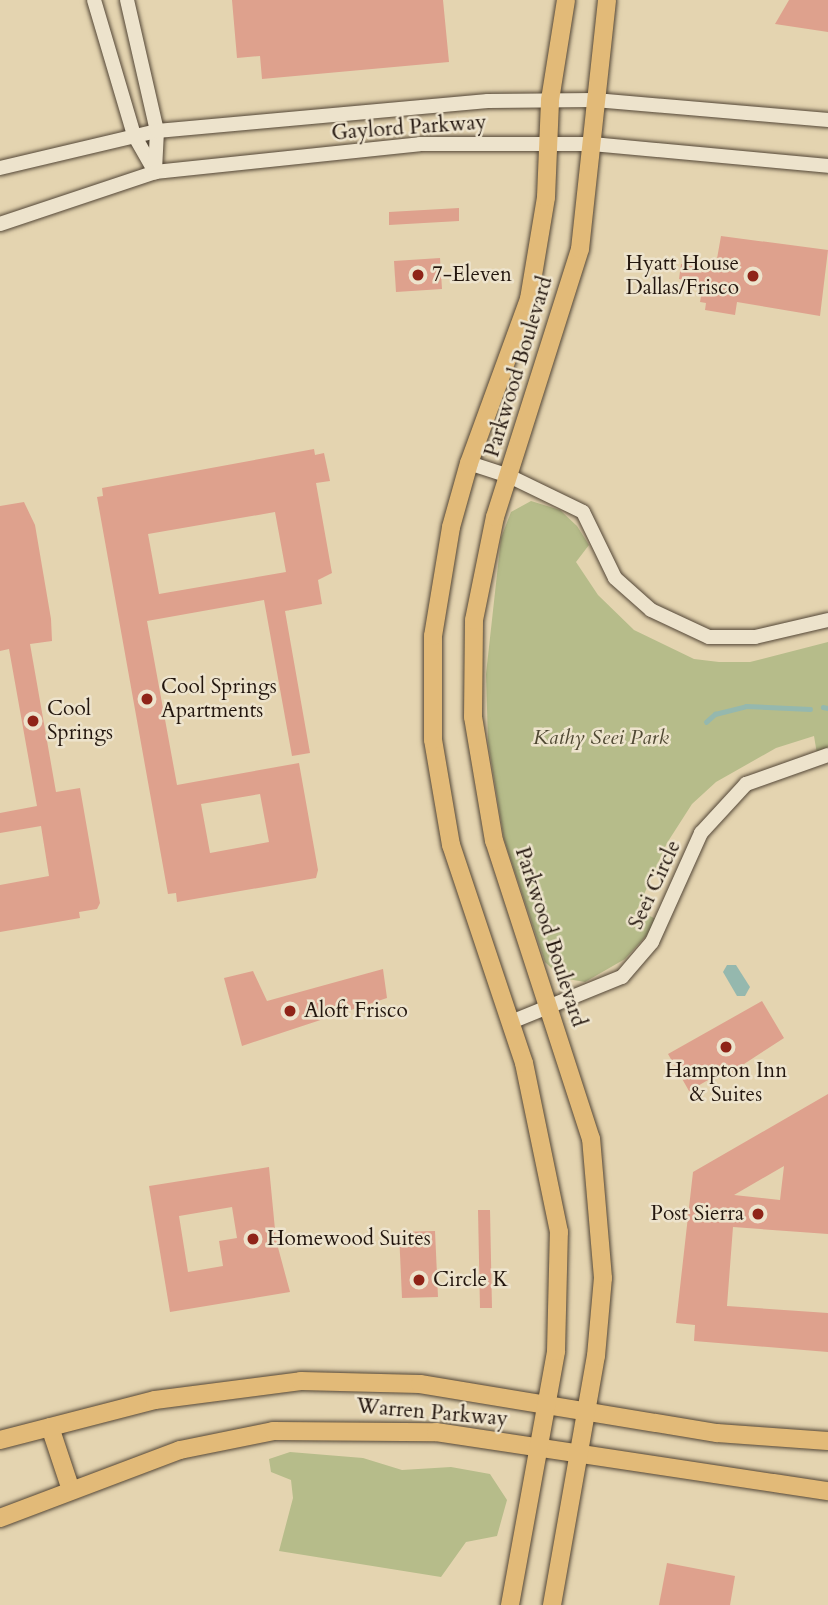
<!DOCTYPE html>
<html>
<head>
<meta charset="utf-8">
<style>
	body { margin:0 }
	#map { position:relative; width:828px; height:1605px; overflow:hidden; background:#e4d4b0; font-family:Cardo,serif }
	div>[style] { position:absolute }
	.green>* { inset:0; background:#b6bc8a }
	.water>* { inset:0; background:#95b8ae }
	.stream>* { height:4.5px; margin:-2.25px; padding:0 2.25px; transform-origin:2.25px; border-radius:2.25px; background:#95b8ae }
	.building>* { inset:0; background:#dea18d }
	.roads { filter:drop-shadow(0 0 2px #534636) drop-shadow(0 0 2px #534636) }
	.minor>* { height:14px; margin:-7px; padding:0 7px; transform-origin:7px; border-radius:7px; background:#ede3cc }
	.major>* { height:18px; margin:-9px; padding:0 9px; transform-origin:9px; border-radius:9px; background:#e2ba78 }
	.dots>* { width:19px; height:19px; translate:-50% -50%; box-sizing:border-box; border:4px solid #ede3cc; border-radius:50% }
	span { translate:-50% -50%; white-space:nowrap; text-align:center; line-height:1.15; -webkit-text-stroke:5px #ede3cc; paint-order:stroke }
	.street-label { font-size:21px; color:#23160e }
	.poi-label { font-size:21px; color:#23160e }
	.right { translate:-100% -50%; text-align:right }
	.left { translate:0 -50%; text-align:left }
	.park-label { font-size:21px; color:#4f4833; font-style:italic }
</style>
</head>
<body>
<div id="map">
	<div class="green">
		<i style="clip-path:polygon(531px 501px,560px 510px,577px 526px,589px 545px,576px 562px,598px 595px,634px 630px,694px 659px,719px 662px,750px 662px,828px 642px,828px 750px,817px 754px,814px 736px,776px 748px,716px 782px,692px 804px,667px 843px,637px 910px,656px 919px,647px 935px,625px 959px,585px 982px,562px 978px,545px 962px,504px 839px,488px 742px,486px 674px,501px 538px,511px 512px)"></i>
		<i style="clip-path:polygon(290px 1452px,363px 1458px,402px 1470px,451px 1467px,490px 1474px,507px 1500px,497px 1536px,466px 1542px,441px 1577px,279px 1551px,293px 1498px,291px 1480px,271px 1472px,269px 1459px)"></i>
	</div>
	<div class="water">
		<i style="clip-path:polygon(727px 965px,736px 965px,750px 987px,745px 996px,737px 996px,723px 972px)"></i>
	</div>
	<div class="stream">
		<i style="left:823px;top:707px;width:5px;rotate:11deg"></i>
		<i style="left:706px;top:722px;width:12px;rotate:-42deg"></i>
		<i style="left:715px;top:714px;width:32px;rotate:-14deg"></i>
		<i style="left:746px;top:706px;width:64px;rotate:2.7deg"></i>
	</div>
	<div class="building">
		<i style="clip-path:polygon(232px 0,443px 0,449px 62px,262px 79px,260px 56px,237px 58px)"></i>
		<i style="clip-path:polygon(789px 0,828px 0,828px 32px,775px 24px)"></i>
		<i style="clip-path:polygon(459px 208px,459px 221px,389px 225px,389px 212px)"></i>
		<i style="clip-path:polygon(721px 236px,828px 250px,820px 316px,737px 302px,735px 315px,705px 310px,706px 303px,700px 302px,703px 284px,679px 279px,681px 264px,715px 270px)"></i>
		<i style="clip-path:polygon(440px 258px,442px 289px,396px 292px,394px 261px)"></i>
		<i style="clip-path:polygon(evenodd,314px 449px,315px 455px,324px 453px,330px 481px,316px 483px,332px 573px,318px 580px,322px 604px,285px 611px,310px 753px,292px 756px,264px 600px,147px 621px,177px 785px,299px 763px,318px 870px,316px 878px,177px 902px,176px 893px,168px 894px,97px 497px,103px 496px,102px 488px,314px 449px,275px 512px,286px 572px,159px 594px,148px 534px,275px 512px,314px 449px,260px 794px,269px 842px,210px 853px,201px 804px,260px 794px)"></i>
		<i style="clip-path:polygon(24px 502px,35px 525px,51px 619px,52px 641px,30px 644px,56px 792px,80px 788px,100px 903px,97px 909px,79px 912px,80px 918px,0 932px,0 885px,49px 876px,41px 826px,0 833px,0 813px,37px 806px,9px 649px,0 651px,0 506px)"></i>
		<i style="clip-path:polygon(383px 969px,387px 998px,242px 1046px,224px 978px,253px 971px,267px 1001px)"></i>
		<i style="clip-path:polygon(762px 1001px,784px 1038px,724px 1077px,722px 1072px,689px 1091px,668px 1054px)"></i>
		<i style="clip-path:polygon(evenodd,828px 1094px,828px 1234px,733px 1227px,727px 1306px,828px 1313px,828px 1352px,694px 1341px,695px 1325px,676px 1323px,693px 1172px,828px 1094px,784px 1166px,780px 1200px,734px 1195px,784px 1166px)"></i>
		<i style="clip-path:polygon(evenodd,269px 1167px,276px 1240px,290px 1292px,170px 1312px,149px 1186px,269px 1167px,232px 1207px,237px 1238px,219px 1241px,223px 1266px,188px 1272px,179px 1216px,232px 1207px)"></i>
		<i style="clip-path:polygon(478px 1210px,490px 1210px,492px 1308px,480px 1308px)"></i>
		<i style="clip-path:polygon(435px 1231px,438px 1297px,402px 1298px,399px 1232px)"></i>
		<i style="clip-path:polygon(667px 1563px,735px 1576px,730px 1605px,659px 1605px)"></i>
	</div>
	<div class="roads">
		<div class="minor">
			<i style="left:94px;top:0;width:141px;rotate:73.5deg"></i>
			<i style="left:134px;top:135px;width:43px;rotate:60.4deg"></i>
			<i style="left:127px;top:0;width:134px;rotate:77.1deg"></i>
			<i style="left:157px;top:131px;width:40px;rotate:92.9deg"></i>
			<i style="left:0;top:168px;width:161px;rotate:-13.3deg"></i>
			<i style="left:157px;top:131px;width:332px;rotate:-5.2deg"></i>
			<i style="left:488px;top:101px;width:107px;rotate:-0.5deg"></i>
			<i style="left:595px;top:100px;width:234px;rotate:4.9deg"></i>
			<i style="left:0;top:224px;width:163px;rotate:-18.5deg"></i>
			<i style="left:155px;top:172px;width:266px;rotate:-6deg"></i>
			<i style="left:420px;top:144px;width:172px"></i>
			<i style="left:592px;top:144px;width:237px;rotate:5.3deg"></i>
			<i style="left:469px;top:463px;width:42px;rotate:18deg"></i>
			<i style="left:509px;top:476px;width:82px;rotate:25.9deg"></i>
			<i style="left:583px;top:512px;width:73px;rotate:64.1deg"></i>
			<i style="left:615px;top:578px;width:48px;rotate:41.6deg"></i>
			<i style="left:651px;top:610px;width:64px;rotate:25deg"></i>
			<i style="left:709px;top:637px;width:46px"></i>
			<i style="left:755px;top:637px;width:75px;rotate:-13.1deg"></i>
			<i style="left:511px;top:1022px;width:120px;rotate:-22.1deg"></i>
			<i style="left:622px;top:977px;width:46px;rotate:-49.4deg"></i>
			<i style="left:652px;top:942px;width:120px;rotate:-65.8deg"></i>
			<i style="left:701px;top:833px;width:67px;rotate:-47.4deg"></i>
			<i style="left:746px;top:784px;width:87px;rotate:-19.5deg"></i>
		</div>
		<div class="major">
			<i style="left:50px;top:1427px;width:63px;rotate:71.6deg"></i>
			<i style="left:0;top:1440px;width:160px;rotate:-14.5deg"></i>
			<i style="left:155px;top:1400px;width:147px;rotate:-7.4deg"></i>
			<i style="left:301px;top:1381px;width:119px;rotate:1.4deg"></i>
			<i style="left:420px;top:1384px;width:301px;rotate:9.4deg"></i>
			<i style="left:717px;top:1433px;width:111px;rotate:4.1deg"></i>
			<i style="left:0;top:1518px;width:192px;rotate:-20.7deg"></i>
			<i style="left:180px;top:1450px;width:95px;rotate:-11.5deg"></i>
			<i style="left:273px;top:1431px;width:163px;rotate:0.4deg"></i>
			<i style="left:436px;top:1432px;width:396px;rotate:8.6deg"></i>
			<i style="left:510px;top:1605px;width:258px;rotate:-79.7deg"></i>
			<i style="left:556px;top:1351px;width:119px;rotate:-88.6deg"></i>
			<i style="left:559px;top:1232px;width:173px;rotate:-101.7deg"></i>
			<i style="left:524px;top:1063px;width:230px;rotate:-108.5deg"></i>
			<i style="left:451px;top:845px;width:107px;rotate:-99.7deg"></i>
			<i style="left:433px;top:740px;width:104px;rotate:-90deg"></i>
			<i style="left:433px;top:636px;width:110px;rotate:-80.6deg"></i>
			<i style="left:451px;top:527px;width:66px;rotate:-74.3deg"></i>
			<i style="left:469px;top:463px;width:175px;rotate:-69.9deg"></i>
			<i style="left:529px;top:299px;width:103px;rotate:-80.5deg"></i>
			<i style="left:546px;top:197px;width:97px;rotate:-87.6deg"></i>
			<i style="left:550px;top:100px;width:101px;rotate:-80.9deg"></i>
			<i style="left:552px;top:1605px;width:253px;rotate:-80deg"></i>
			<i style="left:596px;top:1356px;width:78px;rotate:-84.9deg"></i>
			<i style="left:603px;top:1278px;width:140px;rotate:-94.9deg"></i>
			<i style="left:591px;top:1139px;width:313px;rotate:-108deg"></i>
			<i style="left:494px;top:841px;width:126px;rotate:-99.6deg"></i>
			<i style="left:473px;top:717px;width:97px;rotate:-89.4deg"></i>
			<i style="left:474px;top:620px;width:105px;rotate:-78.5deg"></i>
			<i style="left:495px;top:517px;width:281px;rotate:-72.4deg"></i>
			<i style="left:580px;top:249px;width:250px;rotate:-83.8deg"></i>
		</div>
	</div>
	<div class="dots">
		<i style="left:418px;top:275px;background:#8f2418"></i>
		<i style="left:753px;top:276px;background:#8f2418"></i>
		<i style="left:147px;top:699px;background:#8f2418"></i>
		<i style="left:33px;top:721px;background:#8f2418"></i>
		<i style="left:290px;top:1011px;background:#8f2418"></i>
		<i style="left:726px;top:1047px;background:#8f2418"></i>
		<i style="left:758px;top:1214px;background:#8f2418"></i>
		<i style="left:253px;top:1239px;background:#8f2418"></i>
		<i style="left:419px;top:1280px;background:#8f2418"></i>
	</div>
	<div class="street-label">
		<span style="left:409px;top:128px;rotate:-4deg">Gaylord Parkway</span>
		<span style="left:519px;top:367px;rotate:-73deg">Parkwood Boulevard</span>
		<span style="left:655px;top:885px;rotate:-65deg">Seei Circle</span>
		<span style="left:550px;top:937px;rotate:72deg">Parkwood Boulevard</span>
		<span style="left:432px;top:1413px;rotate:5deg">Warren Parkway</span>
	</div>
	<div class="poi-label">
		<span class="right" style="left:739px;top:276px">Hyatt House<br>Dallas/Frisco</span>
		<span class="left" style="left:432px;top:275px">7-Eleven</span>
		<span class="left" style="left:161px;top:699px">Cool Springs<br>Apartments</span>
		<span class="left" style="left:47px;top:721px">Cool<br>Springs</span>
		<span class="left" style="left:304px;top:1011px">Aloft Frisco</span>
		<span style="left:726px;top:1083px">Hampton Inn<br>&amp; Suites</span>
		<span class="right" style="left:744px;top:1214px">Post Sierra</span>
		<span class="left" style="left:267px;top:1239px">Homewood Suites</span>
		<span class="left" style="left:433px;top:1280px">Circle K</span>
	</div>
	<div class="park-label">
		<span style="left:601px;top:738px">Kathy Seei Park</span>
	</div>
</div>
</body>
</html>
